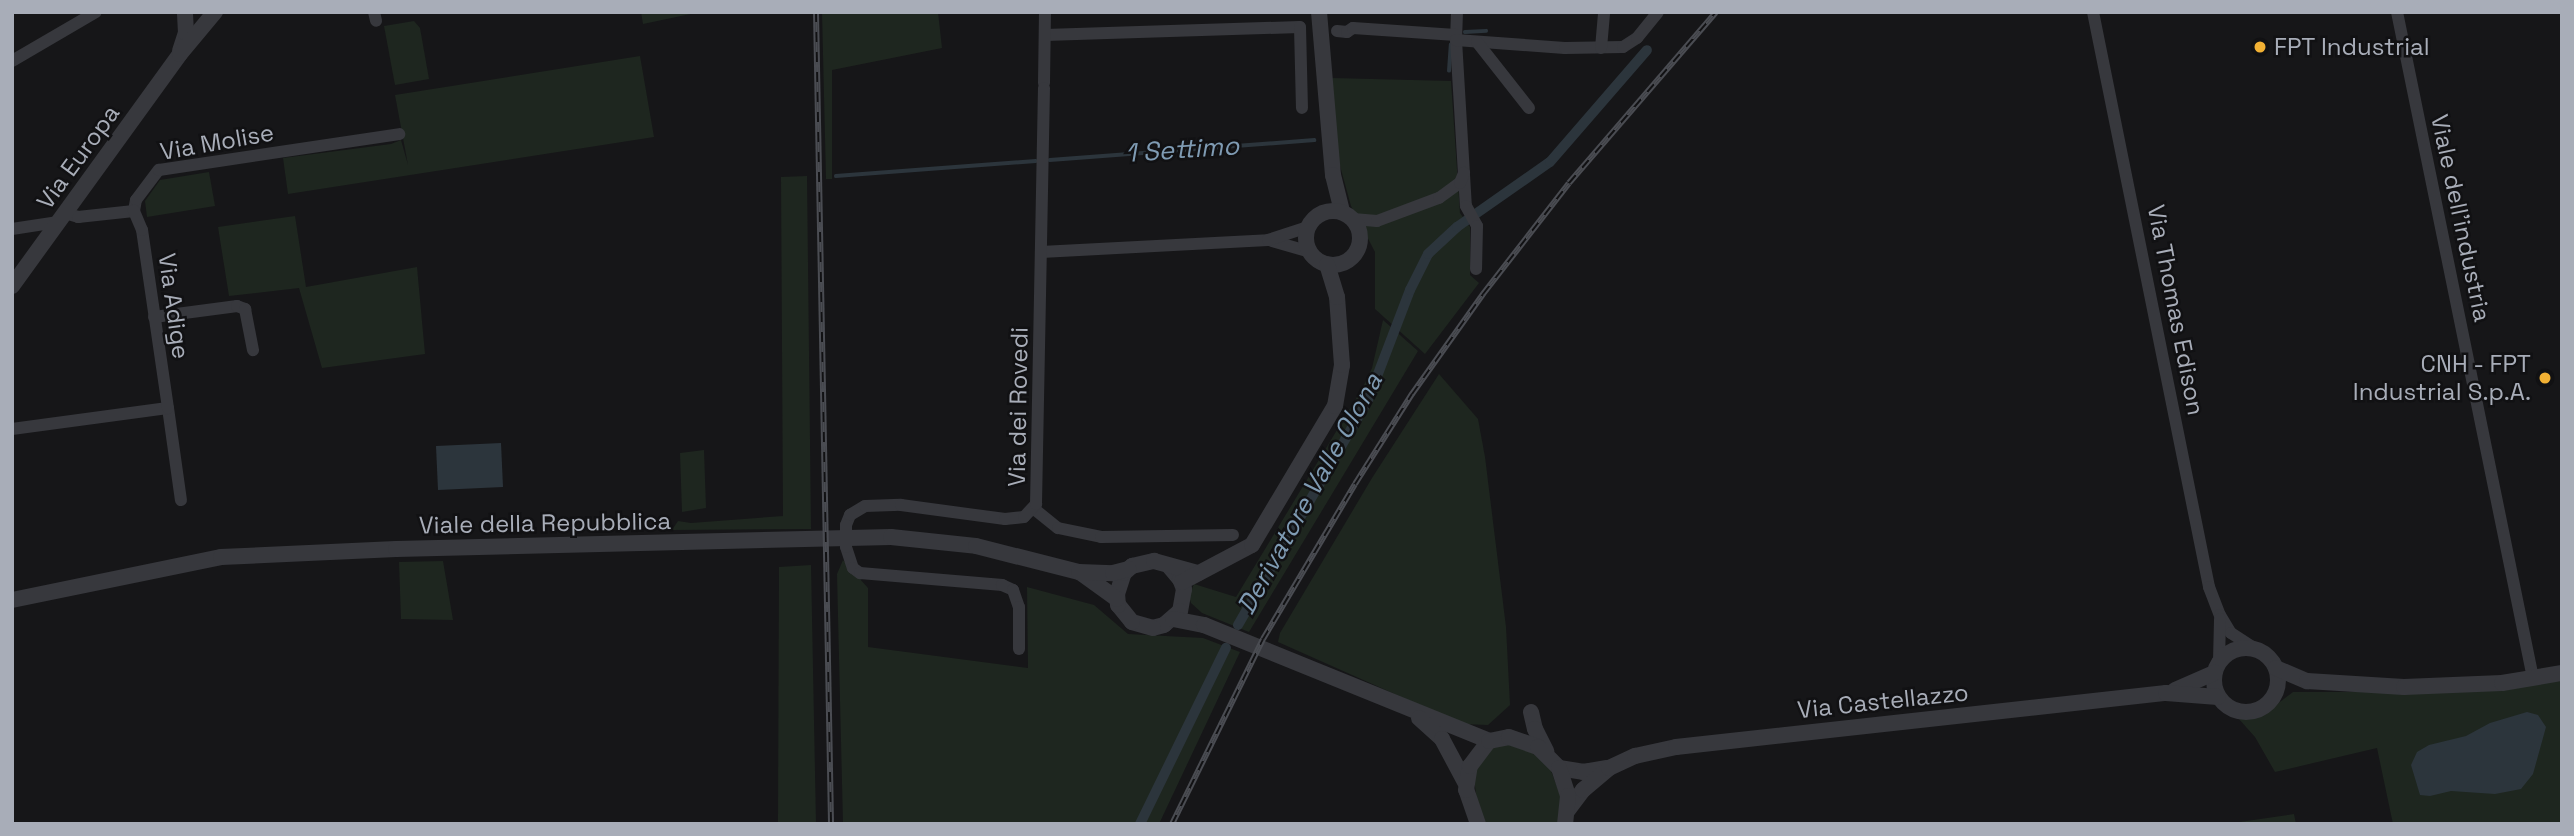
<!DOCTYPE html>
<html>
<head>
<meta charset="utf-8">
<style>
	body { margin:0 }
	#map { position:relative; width:2574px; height:836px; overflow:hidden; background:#161618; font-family:"Space Grotesk",sans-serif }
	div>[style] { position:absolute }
	.green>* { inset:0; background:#1e261f }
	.water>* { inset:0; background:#2c353c }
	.stream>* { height:3.5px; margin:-1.75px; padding:0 1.75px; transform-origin:1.75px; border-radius:1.75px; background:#2c353c }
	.canal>* { height:10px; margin:-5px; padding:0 5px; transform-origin:5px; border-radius:5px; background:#2c353c }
	.minor>* { height:12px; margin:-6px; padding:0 6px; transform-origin:6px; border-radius:6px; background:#37383d }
	.tertiary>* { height:16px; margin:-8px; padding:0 8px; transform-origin:8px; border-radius:8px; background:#37383d }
	.tertiary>.ring { margin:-8px; padding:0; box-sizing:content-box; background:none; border:16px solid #37383d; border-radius:50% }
	.rail>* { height:6px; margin-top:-3px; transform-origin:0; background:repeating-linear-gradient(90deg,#111113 0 10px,#4a4c52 0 20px); box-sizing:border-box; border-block:2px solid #4a4c52 }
	.minor-bridge>* { height:12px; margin:-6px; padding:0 6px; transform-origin:6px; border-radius:6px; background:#37383d }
	.dots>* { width:19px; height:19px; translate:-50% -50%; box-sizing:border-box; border:4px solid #111113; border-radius:50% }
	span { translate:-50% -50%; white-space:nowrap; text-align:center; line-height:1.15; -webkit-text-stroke:5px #111113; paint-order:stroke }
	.poi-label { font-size:24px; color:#a8adb8 }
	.left { translate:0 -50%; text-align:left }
	.right { translate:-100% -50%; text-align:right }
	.street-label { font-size:24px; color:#a8adb8 }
	.water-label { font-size:26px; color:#7f9bb3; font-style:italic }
	.frame { position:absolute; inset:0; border:14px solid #a8adb8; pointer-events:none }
</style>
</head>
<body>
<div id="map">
	<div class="green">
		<i style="clip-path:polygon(641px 12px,700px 12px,643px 24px)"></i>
		<i style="clip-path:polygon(822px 12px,938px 12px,942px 48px,832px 70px,832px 179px,826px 179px)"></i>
		<i style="clip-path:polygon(414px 21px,420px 28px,429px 79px,395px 85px,384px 26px)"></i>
		<i style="clip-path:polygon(640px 56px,654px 137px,288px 194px,283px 158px,391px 144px,401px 140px,408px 165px,395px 95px)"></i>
		<i style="clip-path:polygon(1332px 78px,1451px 81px,1460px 213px,1470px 227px,1470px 275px,1479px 283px,1425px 354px,1375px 309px,1375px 252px,1351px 206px,1336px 151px)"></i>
		<i style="clip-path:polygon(209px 172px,215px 206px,147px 217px,145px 201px,160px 180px)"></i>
		<i style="clip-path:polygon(807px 176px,811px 529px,672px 530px,678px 521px,691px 523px,783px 516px,781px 177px)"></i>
		<i style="clip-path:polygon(295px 216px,306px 287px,417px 267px,425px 354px,322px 368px,299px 288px,229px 296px,218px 227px)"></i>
		<i style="clip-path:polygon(1383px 320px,1418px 351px,1249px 632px,1202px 613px,1191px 603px,1189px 596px,1194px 584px,1236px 597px,1363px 387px,1372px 368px)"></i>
		<i style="clip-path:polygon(1439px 374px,1478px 419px,1485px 457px,1506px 627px,1510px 705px,1488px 725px,1462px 724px,1278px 642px,1280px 633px,1372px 478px)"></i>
		<i style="clip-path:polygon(704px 450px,706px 508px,682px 512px,680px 453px)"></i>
		<i style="clip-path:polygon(843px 560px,868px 588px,868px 647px,1028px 668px,1027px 587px,1094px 605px,1128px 634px,1203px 638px,1240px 652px,1159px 824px,843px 824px,837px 574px)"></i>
		<i style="clip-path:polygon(443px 561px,453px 620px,401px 619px,399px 562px)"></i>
		<i style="clip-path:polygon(811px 565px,816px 824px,778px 824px,779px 567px)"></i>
		<i style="clip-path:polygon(2562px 681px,2562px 824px,2393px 824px,2377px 748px,2275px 772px,2255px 737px,2238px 718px,2263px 715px,2293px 692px,2456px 692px)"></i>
		<i style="clip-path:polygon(1508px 744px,1527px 748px,1550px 768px,1562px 800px,1558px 824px,1486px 824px,1478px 808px,1474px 779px,1480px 760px,1495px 746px)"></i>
		<i style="clip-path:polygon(2294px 814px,2296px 824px,2226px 824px,2281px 816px)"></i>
	</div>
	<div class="water">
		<i style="clip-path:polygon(501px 443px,503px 487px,438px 490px,436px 446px)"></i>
		<i style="clip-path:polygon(2527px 712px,2538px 715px,2546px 727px,2533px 774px,2521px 789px,2495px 794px,2451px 791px,2430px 796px,2420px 795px,2411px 765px,2417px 752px,2429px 745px,2466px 736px,2490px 723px)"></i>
	</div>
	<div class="stream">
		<i style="left:1465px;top:32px;width:21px;rotate:-3deg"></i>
		<i style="left:1449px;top:71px;width:26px;rotate:-86deg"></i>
		<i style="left:1050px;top:160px;width:265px;rotate:-4.3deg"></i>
		<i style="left:836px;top:176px;width:200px;rotate:-4.3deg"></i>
	</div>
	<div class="canal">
		<i style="left:1238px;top:625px;width:260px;rotate:-60deg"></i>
		<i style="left:1368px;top:400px;width:118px;rotate:-69.1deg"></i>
		<i style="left:1410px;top:290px;width:40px;rotate:-63.4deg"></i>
		<i style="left:1428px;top:254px;width:40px;rotate:-43deg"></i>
		<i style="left:1457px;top:227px;width:113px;rotate:-35deg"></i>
		<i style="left:1550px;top:162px;width:148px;rotate:-49.1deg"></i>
		<i style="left:1140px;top:824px;width:196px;rotate:-64deg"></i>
	</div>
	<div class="minor">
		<i style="left:374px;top:12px;width:9px;rotate:77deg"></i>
		<i style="left:1457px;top:12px;width:28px;rotate:92deg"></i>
		<i style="left:1456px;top:40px;width:166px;rotate:86.6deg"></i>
		<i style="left:1466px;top:206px;width:23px;rotate:61deg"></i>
		<i style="left:1477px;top:226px;width:43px;rotate:91.3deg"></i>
		<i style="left:2093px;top:12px;width:587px;rotate:78.59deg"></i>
		<i style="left:2209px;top:587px;width:30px;rotate:69deg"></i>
		<i style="left:2220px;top:615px;width:21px;rotate:59deg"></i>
		<i style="left:2231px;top:633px;width:27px;rotate:33deg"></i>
		<i style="left:2397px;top:12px;width:680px;rotate:78.46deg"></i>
		<i style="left:1337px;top:31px;width:10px;rotate:6deg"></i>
		<i style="left:1347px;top:32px;width:7px;rotate:-34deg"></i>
		<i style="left:1353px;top:28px;width:103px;rotate:3.9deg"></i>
		<i style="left:1045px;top:35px;width:255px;rotate:-1.8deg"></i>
		<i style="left:1300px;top:27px;width:81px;rotate:88.6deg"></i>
		<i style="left:1456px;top:40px;width:109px;rotate:4.2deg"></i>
		<i style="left:1565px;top:48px;width:58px;rotate:-1deg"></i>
		<i style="left:1623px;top:47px;width:17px;rotate:-33deg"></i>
		<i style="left:1637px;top:38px;width:33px;rotate:-51deg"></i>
		<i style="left:1477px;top:42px;width:84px;rotate:51.8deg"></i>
		<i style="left:1601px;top:48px;width:36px;rotate:-85deg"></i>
		<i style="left:12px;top:61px;width:97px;rotate:-30.3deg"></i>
		<i style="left:1044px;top:83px;width:71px;rotate:-89.2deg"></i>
		<i style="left:134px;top:211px;width:11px;rotate:-80deg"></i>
		<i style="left:136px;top:200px;width:38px;rotate:-53deg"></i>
		<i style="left:159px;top:170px;width:243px;rotate:-8.5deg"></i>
		<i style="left:65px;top:213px;width:14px;rotate:17deg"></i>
		<i style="left:78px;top:217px;width:56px;rotate:-6.1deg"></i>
		<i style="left:1353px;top:219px;width:24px;rotate:5deg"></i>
		<i style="left:1377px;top:221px;width:66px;rotate:-20.4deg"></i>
		<i style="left:1439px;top:198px;width:26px;rotate:-36deg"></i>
		<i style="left:1460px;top:183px;width:11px;rotate:-68deg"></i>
		<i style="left:12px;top:229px;width:47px;rotate:-8.7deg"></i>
		<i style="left:1272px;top:241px;width:40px;rotate:16deg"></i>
		<i style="left:1041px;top:252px;width:227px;rotate:-3deg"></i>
		<i style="left:1268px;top:240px;width:42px;rotate:-18deg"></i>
		<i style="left:154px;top:317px;width:84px;rotate:-7.5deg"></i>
		<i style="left:237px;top:306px;width:9px;rotate:21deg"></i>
		<i style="left:245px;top:309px;width:42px;rotate:79deg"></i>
		<i style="left:168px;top:408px;width:93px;rotate:82deg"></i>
		<i style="left:12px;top:429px;width:157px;rotate:-7.7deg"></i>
		<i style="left:168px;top:408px;width:180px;rotate:-98.3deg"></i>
		<i style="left:142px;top:230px;width:21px;rotate:-113deg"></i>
		<i style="left:1033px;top:508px;width:32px;rotate:39deg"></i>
		<i style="left:1058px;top:528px;width:44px;rotate:11.8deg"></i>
		<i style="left:1101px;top:537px;width:132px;rotate:-0.9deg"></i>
		<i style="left:846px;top:525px;width:11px;rotate:-68deg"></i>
		<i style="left:850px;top:515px;width:17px;rotate:-31deg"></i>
		<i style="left:865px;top:506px;width:36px;rotate:-2deg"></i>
		<i style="left:901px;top:505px;width:105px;rotate:7.7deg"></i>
		<i style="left:1005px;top:519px;width:19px;rotate:-6deg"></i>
		<i style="left:1024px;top:517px;width:18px;rotate:-47deg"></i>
		<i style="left:1036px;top:504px;width:416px;rotate:-88.9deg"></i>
		<i style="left:846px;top:547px;width:22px;rotate:72deg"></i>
		<i style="left:853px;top:568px;width:9px;rotate:36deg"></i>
		<i style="left:860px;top:573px;width:143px;rotate:4.8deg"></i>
		<i style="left:1002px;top:585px;width:12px;rotate:24deg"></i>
		<i style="left:1013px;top:590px;width:18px;rotate:71deg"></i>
		<i style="left:1019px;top:607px;width:42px;rotate:90deg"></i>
		<i style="left:2219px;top:661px;width:42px;rotate:-88.6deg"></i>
	</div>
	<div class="tertiary">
		<i style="left:1319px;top:12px;width:164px;rotate:85.1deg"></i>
		<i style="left:1333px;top:175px;width:38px;rotate:76deg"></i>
		<i style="left:180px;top:51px;width:19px;rotate:-72deg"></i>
		<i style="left:186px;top:33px;width:21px;rotate:-93deg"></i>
		<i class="ring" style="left:1306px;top:211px;width:38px;height:38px"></i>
		<i style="left:12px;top:286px;width:286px;rotate:-54.1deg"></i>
		<i style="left:180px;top:54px;width:55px;rotate:-50.2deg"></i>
		<i style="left:1169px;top:566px;width:17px;rotate:50deg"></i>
		<i style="left:1180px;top:579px;width:11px;rotate:68deg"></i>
		<i style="left:1184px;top:589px;width:22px;rotate:100deg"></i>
		<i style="left:1180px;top:611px;width:21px;rotate:139deg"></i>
		<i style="left:1164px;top:625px;width:11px;rotate:165deg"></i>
		<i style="left:1153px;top:628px;width:22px;rotate:-164deg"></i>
		<i style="left:1132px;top:622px;width:22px;rotate:-129deg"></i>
		<i style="left:1118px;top:605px;width:11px;rotate:-95deg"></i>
		<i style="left:1117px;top:594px;width:22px;rotate:-72deg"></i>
		<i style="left:1124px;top:573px;width:11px;rotate:-41deg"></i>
		<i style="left:1132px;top:566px;width:23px;rotate:-13deg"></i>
		<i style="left:1154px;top:561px;width:46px;rotate:15.3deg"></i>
		<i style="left:1081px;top:573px;width:44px;rotate:35.8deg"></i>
		<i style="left:1182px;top:582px;width:79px;rotate:-27.9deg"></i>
		<i style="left:1252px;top:545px;width:162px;rotate:-59.2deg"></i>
		<i style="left:1335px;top:406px;width:42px;rotate:-80.3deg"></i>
		<i style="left:1342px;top:365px;width:68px;rotate:-94.2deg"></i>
		<i style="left:1337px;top:297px;width:34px;rotate:-107deg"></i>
		<i style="left:12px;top:600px;width:213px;rotate:-11.6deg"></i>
		<i style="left:221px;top:557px;width:175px;rotate:-2.6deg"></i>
		<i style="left:396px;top:549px;width:495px;rotate:-1.4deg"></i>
		<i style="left:891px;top:537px;width:85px;rotate:6deg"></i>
		<i style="left:976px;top:546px;width:106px;rotate:14.2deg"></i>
		<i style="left:1079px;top:572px;width:34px;rotate:2deg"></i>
		<i style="left:1113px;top:573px;width:16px;rotate:-15deg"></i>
		<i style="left:1173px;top:619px;width:32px;rotate:11deg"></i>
		<i style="left:1204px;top:625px;width:308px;rotate:22.1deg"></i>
		<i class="ring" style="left:2214px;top:648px;width:48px;height:48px"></i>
		<i style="left:2276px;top:668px;width:34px;rotate:23deg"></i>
		<i style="left:2307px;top:681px;width:97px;rotate:3.5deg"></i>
		<i style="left:2404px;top:687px;width:98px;rotate:-2.3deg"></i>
		<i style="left:2502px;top:683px;width:61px;rotate:-9.5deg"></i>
		<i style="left:2175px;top:690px;width:43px;rotate:-23.6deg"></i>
		<i style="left:1531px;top:712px;width:17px;rotate:77deg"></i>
		<i style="left:1535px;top:729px;width:25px;rotate:63deg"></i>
		<i style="left:1419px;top:718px;width:31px;rotate:42deg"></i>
		<i style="left:1442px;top:739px;width:49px;rotate:61.9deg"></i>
		<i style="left:1559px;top:768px;width:24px;rotate:9deg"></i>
		<i style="left:1583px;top:772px;width:23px;rotate:-10deg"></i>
		<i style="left:1568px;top:810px;width:25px;rotate:-53deg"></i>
		<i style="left:1583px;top:790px;width:34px;rotate:-40deg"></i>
		<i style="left:1609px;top:768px;width:29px;rotate:-25deg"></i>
		<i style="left:1635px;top:756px;width:42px;rotate:-12.4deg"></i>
		<i style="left:1676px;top:747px;width:493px;rotate:-6.3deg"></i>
		<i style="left:2166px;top:693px;width:52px;rotate:4.4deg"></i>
		<i style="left:1478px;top:824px;width:36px;rotate:-109deg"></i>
		<i style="left:1466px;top:790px;width:24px;rotate:-81deg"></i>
		<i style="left:1470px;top:766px;width:31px;rotate:-53deg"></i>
		<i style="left:1489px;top:741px;width:20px;rotate:-11deg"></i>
		<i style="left:1509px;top:737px;width:31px;rotate:19deg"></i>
		<i style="left:1538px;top:747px;width:30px;rotate:45deg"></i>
		<i style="left:1559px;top:768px;width:29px;rotate:72deg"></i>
		<i style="left:1568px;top:796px;width:28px;rotate:96deg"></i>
	</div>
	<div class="rail">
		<i style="left:816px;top:12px;width:812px;rotate:88.94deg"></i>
		<i style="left:1172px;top:824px;width:206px;rotate:-63.8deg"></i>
		<i style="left:1263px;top:639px;width:180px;rotate:-59.3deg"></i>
		<i style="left:1355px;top:484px;width:107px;rotate:-57.7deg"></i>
		<i style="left:1412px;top:394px;width:123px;rotate:-54.6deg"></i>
		<i style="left:1483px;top:294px;width:140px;rotate:-52.2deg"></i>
		<i style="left:1569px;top:183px;width:225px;rotate:-49.3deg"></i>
	</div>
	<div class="minor-bridge">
		<i style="left:846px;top:525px;width:22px;rotate:90deg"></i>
	</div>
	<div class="dots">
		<i style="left:2260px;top:47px;background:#f2b134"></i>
		<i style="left:2545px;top:378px;background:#f2b134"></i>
	</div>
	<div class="poi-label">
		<span class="left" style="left:2274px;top:47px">FPT Industrial</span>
		<span class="right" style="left:2531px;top:378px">CNH - FPT<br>Industrial S.p.A.</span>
	</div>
	<div class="street-label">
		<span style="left:217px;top:142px;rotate:-10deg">Via Molise</span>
		<span style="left:78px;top:157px;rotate:-54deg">Via Europa</span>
		<span style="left:2461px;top:218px;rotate:78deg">Viale dell'industria</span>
		<span style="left:174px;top:306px;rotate:82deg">Via Adige</span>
		<span style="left:2176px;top:310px;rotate:79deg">Via Thomas Edison</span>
		<span style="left:1018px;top:407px;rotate:-89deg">Via dei Rovedi</span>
		<span style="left:545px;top:523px;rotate:-1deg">Viale della Repubblica</span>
		<span style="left:1883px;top:701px;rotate:-6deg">Via Castellazzo</span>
	</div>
	<div class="water-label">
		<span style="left:1182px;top:150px;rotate:-4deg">1 Settimo</span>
		<span style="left:1310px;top:494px;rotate:-61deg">Derivatore Valle Olona</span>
	</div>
	<div class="frame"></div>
</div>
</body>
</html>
